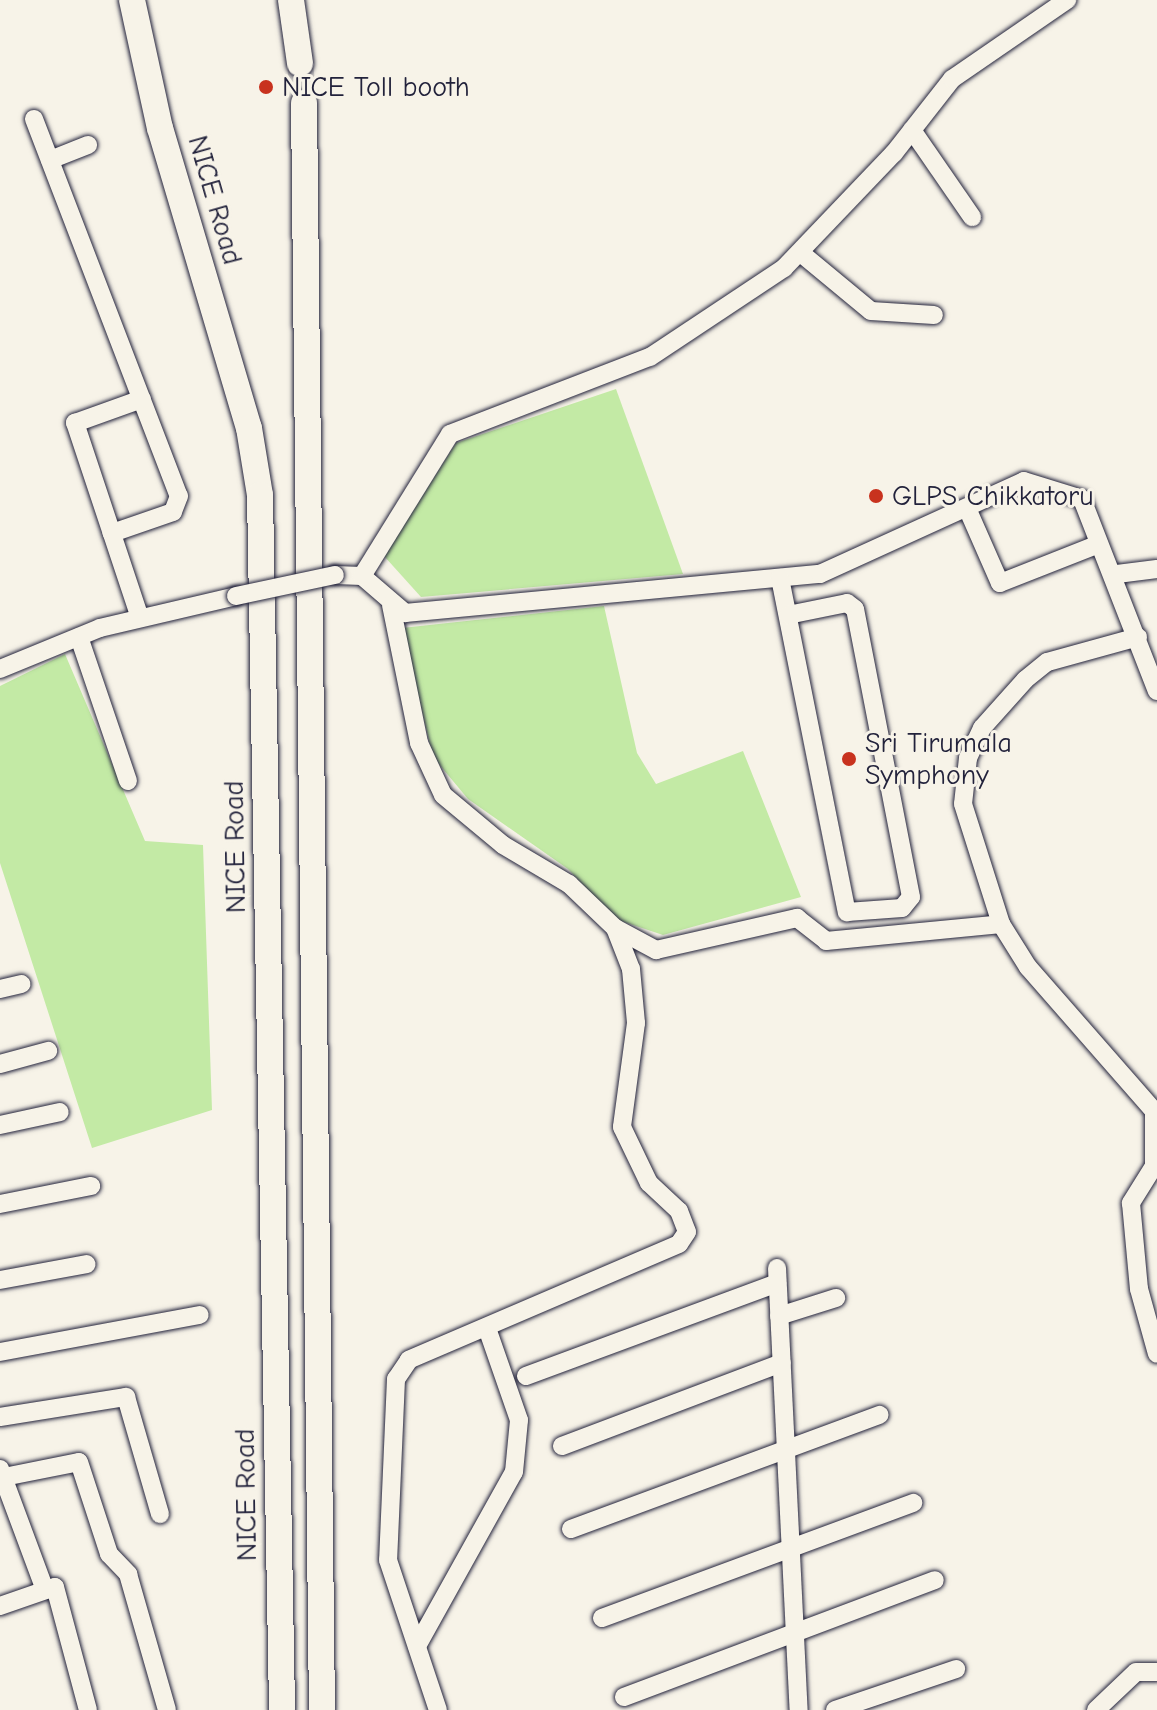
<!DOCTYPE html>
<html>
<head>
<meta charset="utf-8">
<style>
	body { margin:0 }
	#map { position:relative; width:1157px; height:1710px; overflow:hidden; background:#f7f3e8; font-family:"Comic Neue",sans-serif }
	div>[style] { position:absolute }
	.green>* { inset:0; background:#c3eaa5 }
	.highway-tunnel>* { height:26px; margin-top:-13px; transform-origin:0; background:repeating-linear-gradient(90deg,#ccc9c5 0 26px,transparent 0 39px) }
	.roads { filter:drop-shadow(0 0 2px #22223b) drop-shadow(0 0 2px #22223b) }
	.minor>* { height:18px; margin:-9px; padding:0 9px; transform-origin:9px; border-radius:9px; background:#f7f3e8 }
	.highway>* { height:26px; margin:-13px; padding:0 13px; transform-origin:13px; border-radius:13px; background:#f7f3e8 }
	.bridges { filter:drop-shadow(0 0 2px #22223b) drop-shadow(0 0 2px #22223b) }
	.minor-bridge>* { height:18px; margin:-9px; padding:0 9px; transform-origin:9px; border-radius:9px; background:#f7f3e8 }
	.dots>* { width:22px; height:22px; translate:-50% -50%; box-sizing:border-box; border:4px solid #f7f3e8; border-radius:50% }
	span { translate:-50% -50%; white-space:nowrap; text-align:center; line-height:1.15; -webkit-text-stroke:6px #f7f3e8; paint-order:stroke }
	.poi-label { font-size:28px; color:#22223b }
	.left { translate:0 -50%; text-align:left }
	.street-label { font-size:28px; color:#22223b }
</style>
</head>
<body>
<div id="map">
	<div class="green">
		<i style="clip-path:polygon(616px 389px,683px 574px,421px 597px,384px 556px,456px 443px)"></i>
		<i style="clip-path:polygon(604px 606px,637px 753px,656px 784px,743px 751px,801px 897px,663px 935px,615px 919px,568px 869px,468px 799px,433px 757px,402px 628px)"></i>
		<i style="clip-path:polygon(65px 654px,145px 841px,203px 845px,212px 1110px,92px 1148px,0 863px,0 686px)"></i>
	</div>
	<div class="highway-tunnel">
		<i style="left:300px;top:63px;width:40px;rotate:84.3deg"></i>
	</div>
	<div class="roads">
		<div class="minor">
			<i style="left:34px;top:119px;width:404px;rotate:69deg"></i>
			<i style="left:179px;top:496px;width:17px;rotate:111deg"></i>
			<i style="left:173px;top:512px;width:65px;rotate:161deg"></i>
			<i style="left:912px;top:130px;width:106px;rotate:55.4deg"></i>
			<i style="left:50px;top:160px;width:41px;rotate:-21.5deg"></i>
			<i style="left:802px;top:254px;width:89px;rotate:39.6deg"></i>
			<i style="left:871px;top:311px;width:63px;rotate:3.6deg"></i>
			<i style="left:967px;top:508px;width:82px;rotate:66.3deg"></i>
			<i style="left:1000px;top:583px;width:106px;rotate:-21.5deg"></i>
			<i style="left:1117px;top:574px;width:40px;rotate:-7.1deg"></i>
			<i style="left:335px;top:575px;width:27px;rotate:2deg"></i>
			<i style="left:362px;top:576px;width:57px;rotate:40.7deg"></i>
			<i style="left:405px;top:613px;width:417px;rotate:-5.4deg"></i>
			<i style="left:820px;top:574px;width:224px;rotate:-24.5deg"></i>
			<i style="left:1024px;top:481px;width:61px;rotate:17.2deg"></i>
			<i style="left:1082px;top:499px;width:206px;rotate:68.7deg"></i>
			<i style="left:362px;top:576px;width:167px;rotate:-58.2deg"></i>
			<i style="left:450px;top:434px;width:214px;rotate:-21.1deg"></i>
			<i style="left:650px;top:357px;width:161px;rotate:-33.6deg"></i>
			<i style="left:784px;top:268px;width:159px;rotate:-46.3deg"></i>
			<i style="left:894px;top:153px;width:94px;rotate:-51.9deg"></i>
			<i style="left:952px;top:79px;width:140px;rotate:-34.5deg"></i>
			<i style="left:780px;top:578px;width:341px;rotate:78.7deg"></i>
			<i style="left:847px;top:912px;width:55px;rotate:-4.2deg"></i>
			<i style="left:902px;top:908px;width:14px;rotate:-51deg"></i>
			<i style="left:911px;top:897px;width:293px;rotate:-101deg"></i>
			<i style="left:855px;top:609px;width:10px;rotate:-143deg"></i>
			<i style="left:847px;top:603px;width:60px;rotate:168.5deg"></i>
			<i style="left:391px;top:605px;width:141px;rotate:78.5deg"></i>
			<i style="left:419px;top:743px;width:57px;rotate:65.2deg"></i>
			<i style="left:443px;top:795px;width:78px;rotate:39.8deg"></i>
			<i style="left:503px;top:845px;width:77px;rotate:30.6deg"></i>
			<i style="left:569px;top:884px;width:64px;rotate:43.7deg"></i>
			<i style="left:615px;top:928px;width:44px;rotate:68.7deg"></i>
			<i style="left:631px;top:969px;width:54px;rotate:84.7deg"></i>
			<i style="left:636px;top:1023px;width:105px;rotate:97.7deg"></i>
			<i style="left:622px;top:1127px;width:62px;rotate:64.3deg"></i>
			<i style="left:649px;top:1183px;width:41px;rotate:43deg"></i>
			<i style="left:679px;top:1211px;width:22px;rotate:69deg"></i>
			<i style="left:687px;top:1232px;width:14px;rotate:124deg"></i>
			<i style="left:679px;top:1244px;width:294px;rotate:156.8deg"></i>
			<i style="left:409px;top:1360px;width:23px;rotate:124deg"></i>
			<i style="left:396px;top:1379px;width:181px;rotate:92.5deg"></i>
			<i style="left:388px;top:1560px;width:158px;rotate:71.6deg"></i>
			<i style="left:140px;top:618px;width:206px;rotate:-108.4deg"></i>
			<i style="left:75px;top:423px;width:71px;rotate:-19.7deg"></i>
			<i style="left:79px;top:637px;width:152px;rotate:71.2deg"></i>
			<i style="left:1138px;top:637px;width:94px;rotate:164.6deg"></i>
			<i style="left:1047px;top:662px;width:28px;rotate:141deg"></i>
			<i style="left:1025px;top:680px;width:64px;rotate:131.9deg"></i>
			<i style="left:982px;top:728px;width:33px;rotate:115deg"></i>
			<i style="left:968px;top:758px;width:46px;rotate:96.2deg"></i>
			<i style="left:963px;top:804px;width:126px;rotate:72.4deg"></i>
			<i style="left:1001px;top:924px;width:51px;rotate:57.9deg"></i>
			<i style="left:1028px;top:967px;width:191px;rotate:48.8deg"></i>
			<i style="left:1154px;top:1111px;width:55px;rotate:90deg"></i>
			<i style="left:1154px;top:1166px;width:44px;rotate:121.9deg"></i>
			<i style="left:1131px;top:1203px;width:86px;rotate:84.7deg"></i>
			<i style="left:1139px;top:1289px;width:67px;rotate:74.5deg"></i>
			<i style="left:0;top:669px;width:108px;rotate:-22.3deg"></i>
			<i style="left:100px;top:628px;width:140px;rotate:-13.2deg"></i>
			<i style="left:615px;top:928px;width:47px;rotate:28.2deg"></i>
			<i style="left:656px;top:950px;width:145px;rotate:-12.8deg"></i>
			<i style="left:797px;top:918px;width:37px;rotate:38deg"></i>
			<i style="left:826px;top:941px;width:176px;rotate:-5.5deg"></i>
			<i style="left:0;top:989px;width:22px;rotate:-13deg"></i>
			<i style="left:0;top:1064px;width:50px;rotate:-15.2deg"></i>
			<i style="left:0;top:1125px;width:61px;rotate:-12.2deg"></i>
			<i style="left:0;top:1204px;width:93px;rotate:-11.2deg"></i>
			<i style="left:777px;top:1268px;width:443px;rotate:87.2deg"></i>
			<i style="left:0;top:1280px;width:88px;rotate:-10.4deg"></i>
			<i style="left:779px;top:1316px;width:60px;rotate:-17.5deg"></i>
			<i style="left:0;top:1352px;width:203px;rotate:-10.5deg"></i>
			<i style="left:526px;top:1376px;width:268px;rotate:-20.3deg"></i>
			<i style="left:0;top:1417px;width:128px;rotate:-9deg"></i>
			<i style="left:126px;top:1397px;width:122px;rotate:73.8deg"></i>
			<i style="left:562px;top:1446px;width:235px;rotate:-20.7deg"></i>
			<i style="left:0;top:1469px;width:129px;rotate:69.6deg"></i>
			<i style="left:4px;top:1477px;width:76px;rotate:-11.3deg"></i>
			<i style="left:79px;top:1462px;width:97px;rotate:71.9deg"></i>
			<i style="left:109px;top:1554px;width:28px;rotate:46deg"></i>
			<i style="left:128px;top:1574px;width:141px;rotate:74deg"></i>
			<i style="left:571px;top:1529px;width:329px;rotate:-20.3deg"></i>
			<i style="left:0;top:1606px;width:58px;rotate:-19.1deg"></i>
			<i style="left:55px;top:1587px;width:127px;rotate:75deg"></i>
			<i style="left:602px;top:1618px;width:332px;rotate:-20.3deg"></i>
			<i style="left:417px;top:1646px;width:199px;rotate:-60.9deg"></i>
			<i style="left:514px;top:1472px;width:52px;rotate:-84.5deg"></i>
			<i style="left:519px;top:1420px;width:97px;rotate:-109.2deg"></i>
			<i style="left:624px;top:1697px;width:332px;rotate:-20.6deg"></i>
			<i style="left:835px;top:1710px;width:128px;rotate:-18.7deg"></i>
			<i style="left:1096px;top:1710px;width:55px;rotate:-43.5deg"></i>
			<i style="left:1136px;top:1672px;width:21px"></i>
		</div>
		<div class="highway">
			<i style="left:132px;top:0;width:131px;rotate:77.7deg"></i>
			<i style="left:160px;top:128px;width:313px;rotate:73.5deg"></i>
			<i style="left:249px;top:428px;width:68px;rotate:80.7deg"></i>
			<i style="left:260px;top:495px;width:1215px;rotate:88.96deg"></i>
			<i style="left:291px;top:0;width:64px;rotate:81.9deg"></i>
			<i style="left:304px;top:103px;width:1607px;rotate:89.36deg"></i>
		</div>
	</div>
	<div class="bridges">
		<div class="minor-bridge">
			<i style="left:236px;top:596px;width:101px;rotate:-12deg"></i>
		</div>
	</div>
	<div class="dots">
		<i style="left:266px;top:87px;background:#c8321e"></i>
		<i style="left:876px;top:496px;background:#c8321e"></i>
		<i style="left:849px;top:759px;background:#c8321e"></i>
	</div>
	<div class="poi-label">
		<span class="left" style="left:282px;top:87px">NICE Toll booth</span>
		<span class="left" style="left:892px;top:496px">GLPS Chikkatoru</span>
		<span class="left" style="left:865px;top:759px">Sri Tirumala<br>Symphony</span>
	</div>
	<div class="street-label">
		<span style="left:215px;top:200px;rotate:74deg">NICE Road</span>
		<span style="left:235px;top:847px;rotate:-91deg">NICE Road</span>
		<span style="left:246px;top:1495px;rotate:-91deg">NICE Road</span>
	</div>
</div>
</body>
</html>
